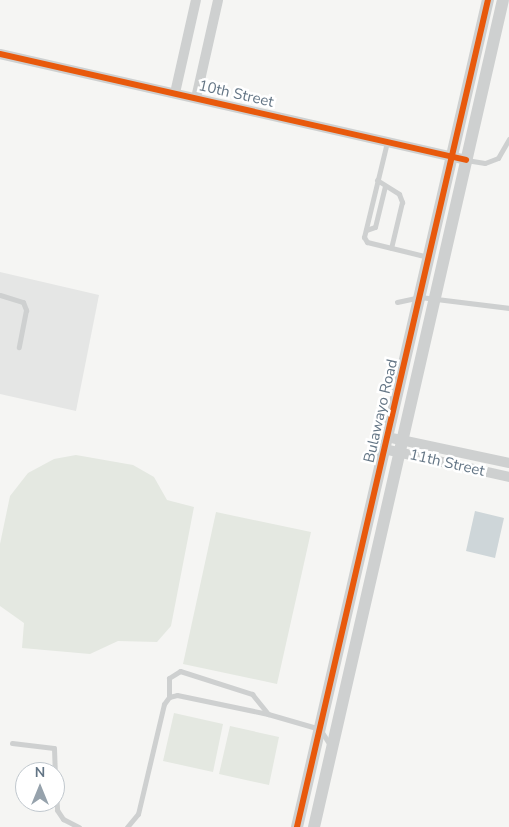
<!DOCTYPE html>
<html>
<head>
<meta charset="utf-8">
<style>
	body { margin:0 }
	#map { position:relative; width:509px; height:827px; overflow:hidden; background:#f5f5f3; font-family:"Nunito Sans",sans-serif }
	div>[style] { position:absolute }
	.built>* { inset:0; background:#e5e6e5 }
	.green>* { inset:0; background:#e4e8e1 }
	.water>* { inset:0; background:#ced6d9 }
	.service>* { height:5px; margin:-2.5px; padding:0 2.5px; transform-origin:2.5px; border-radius:2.5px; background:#ced0d0 }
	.minor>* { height:10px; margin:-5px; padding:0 5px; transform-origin:5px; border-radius:5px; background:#ced0d0 }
	.tertiary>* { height:12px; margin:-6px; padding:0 6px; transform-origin:6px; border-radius:6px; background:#ced0d0 }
	.cycleway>* { height:6px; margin:-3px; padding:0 3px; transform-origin:3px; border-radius:3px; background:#e8590c }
	span { translate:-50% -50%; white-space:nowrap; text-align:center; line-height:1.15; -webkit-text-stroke:5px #fff; paint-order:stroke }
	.street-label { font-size:15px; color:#637585 }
	.north { position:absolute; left:15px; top:762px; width:50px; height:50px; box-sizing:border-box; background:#fff; border:1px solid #c1c8ce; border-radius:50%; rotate:0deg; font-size:14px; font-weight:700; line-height:20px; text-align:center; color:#637585 }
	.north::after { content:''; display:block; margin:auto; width:18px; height:22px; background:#96a2ac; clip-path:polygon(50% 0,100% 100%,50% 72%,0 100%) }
</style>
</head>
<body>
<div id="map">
	<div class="built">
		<i style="clip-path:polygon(0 272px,99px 295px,76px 411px,0 394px)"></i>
	</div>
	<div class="green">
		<i style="clip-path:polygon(76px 455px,133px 465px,154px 477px,167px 500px,194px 507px,171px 626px,157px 642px,118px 641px,90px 654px,22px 648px,24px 623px,0 606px,0 544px,10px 496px,28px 473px,54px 459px)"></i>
		<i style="clip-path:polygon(216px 512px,311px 532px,277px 684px,183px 664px)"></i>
		<i style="clip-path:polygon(174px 713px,223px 724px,213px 772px,163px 761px)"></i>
		<i style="clip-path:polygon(230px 726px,279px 737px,269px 785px,219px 774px)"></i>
	</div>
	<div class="water">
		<i style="clip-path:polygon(475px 511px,504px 518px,495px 558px,466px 551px)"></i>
	</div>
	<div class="service">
		<i style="left:387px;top:142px;width:98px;rotate:103.6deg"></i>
		<i style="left:364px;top:237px;width:6px;rotate:59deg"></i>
		<i style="left:367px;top:242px;width:63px;rotate:13.8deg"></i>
		<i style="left:466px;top:160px;width:19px;rotate:9deg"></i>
		<i style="left:485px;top:163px;width:14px;rotate:-21deg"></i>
		<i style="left:498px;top:158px;width:22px;rotate:-60deg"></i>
		<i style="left:377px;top:180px;width:26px;rotate:32deg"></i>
		<i style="left:399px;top:194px;width:9px;rotate:69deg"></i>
		<i style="left:402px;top:202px;width:47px;rotate:103.4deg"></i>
		<i style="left:366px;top:230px;width:9px;rotate:-18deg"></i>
		<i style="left:375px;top:227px;width:42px;rotate:-76.3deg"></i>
		<i style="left:0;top:295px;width:24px;rotate:17deg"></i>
		<i style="left:23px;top:302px;width:9px;rotate:69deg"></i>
		<i style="left:26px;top:310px;width:38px;rotate:101deg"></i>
		<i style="left:397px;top:302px;width:24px;rotate:-12deg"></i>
		<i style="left:420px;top:297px;width:90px;rotate:7deg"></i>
		<i style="left:169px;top:697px;width:19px;rotate:-90deg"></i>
		<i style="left:169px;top:678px;width:13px;rotate:-32deg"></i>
		<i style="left:180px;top:671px;width:76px;rotate:17.7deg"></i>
		<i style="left:252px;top:694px;width:26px;rotate:51deg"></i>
		<i style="left:12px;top:743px;width:42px;rotate:6.8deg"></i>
		<i style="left:54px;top:748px;width:24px;rotate:88deg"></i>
		<i style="left:55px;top:779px;width:31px;rotate:86deg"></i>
		<i style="left:57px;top:810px;width:11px;rotate:56deg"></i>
		<i style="left:63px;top:819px;width:18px;rotate:27deg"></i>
		<i style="left:127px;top:827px;width:17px;rotate:-50deg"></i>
		<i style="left:138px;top:814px;width:113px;rotate:-76.7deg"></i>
		<i style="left:164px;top:704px;width:9px;rotate:-54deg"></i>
		<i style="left:169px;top:697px;width:8px;rotate:-14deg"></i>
		<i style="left:177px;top:695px;width:93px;rotate:11.8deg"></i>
		<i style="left:268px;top:714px;width:54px;rotate:16.1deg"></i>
		<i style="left:320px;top:729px;width:19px;rotate:58deg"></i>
	</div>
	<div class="minor">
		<i style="left:0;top:54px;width:478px;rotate:12.8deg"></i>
		<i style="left:175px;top:93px;width:95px;rotate:-77.3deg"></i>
		<i style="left:196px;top:98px;width:100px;rotate:-77.3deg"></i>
		<i style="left:387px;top:437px;width:125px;rotate:12deg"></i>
		<i style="left:384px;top:449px;width:128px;rotate:12.6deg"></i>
	</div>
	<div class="tertiary">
		<i style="left:297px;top:827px;width:849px;rotate:-77deg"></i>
		<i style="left:314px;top:827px;width:848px;rotate:-77.13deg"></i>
	</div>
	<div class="cycleway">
		<i style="left:0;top:54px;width:478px;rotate:12.8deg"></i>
		<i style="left:297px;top:827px;width:849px;rotate:-77deg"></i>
	</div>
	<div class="street-label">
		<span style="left:236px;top:94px;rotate:13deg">10th Street</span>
		<span style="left:381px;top:411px;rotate:-77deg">Bulawayo Road</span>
		<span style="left:447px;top:463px;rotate:13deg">11th Street</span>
	</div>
	<div class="north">N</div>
</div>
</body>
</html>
